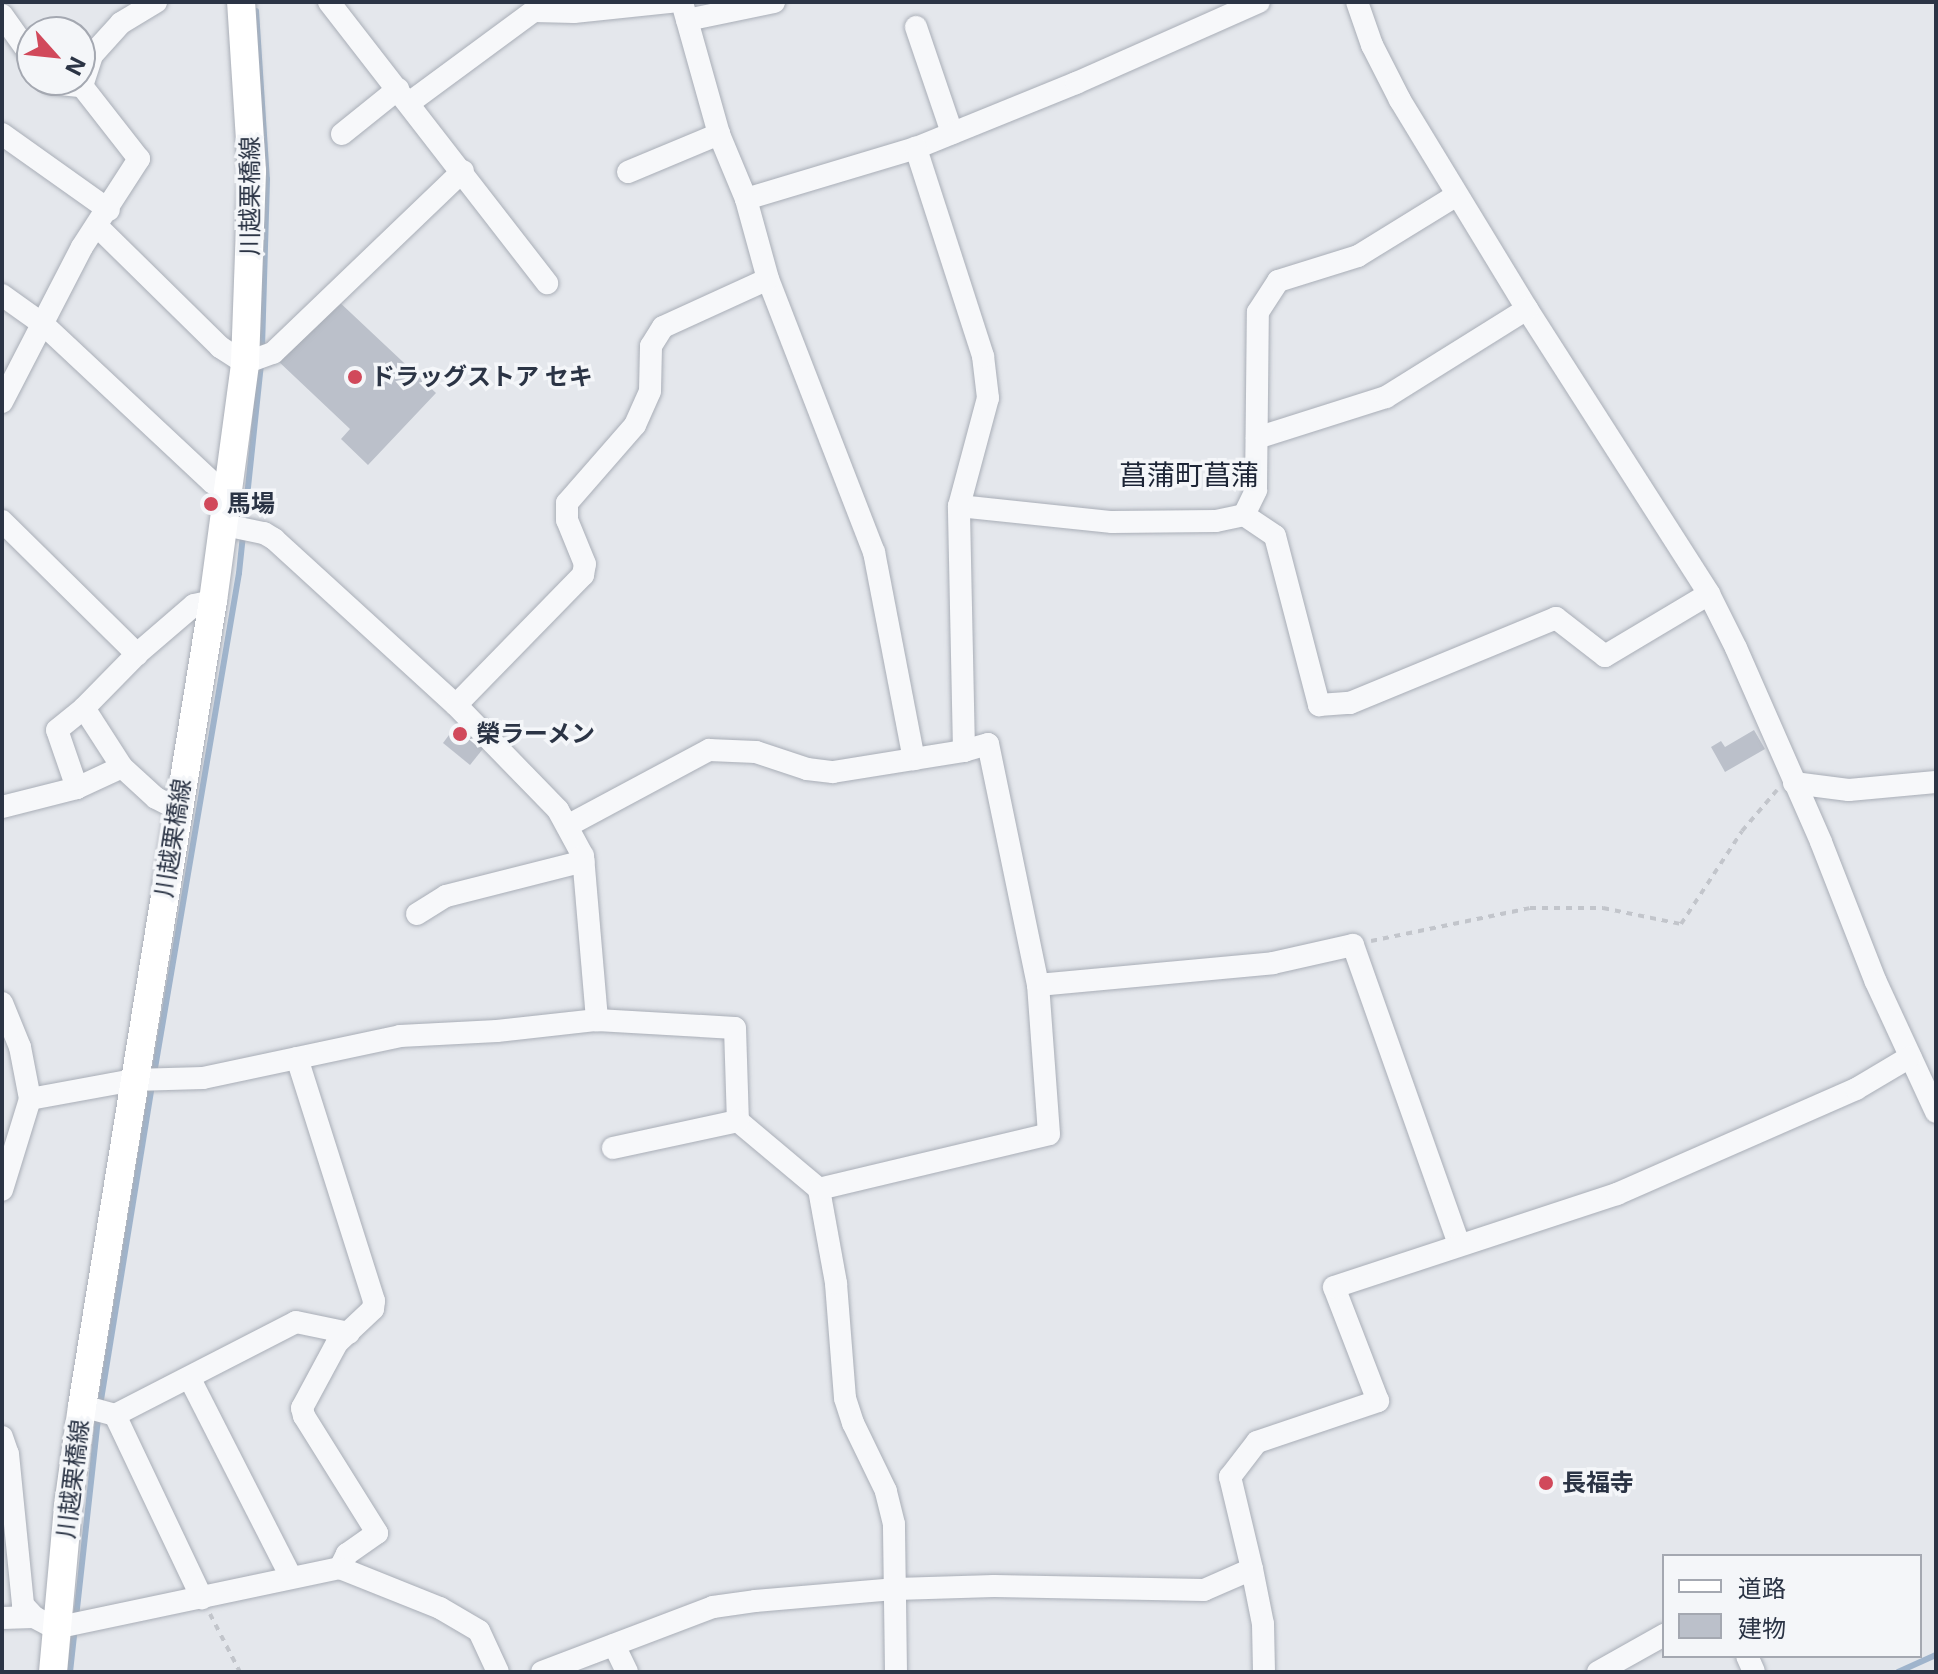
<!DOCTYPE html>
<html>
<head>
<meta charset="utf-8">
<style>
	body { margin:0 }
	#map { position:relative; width:1938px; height:1674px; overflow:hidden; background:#e4e7ec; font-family:Inter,"Noto Sans JP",sans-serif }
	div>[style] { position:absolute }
	.stream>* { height:6px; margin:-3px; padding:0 3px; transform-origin:3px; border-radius:3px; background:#9fb4cc }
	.building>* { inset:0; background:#bbc0ca }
	.path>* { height:4px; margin-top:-2px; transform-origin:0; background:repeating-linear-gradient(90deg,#c2c5cb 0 6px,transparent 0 12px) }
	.roads { filter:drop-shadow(0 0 2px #a9aeb7) drop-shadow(0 0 2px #a9aeb7) }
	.minor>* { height:22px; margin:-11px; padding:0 11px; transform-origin:11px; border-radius:11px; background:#f7f8fa }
	.major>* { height:28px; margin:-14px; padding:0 14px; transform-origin:14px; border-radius:14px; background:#fff }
	.dots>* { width:22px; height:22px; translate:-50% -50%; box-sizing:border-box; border:4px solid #f4f6f9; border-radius:50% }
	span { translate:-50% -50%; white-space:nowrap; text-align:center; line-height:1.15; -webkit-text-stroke:7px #f4f6f9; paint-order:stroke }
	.street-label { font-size:24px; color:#2b3445 }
	.poi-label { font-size:24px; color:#2b3445; font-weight:700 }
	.left { translate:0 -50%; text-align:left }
	.quarter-label { font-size:28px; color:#1d2536 }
	.frame { position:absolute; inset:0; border:4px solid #2b3445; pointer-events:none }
	.legend { position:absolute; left:1662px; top:1554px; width:260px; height:104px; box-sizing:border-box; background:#f4f6f9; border:2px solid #a4a8b1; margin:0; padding:10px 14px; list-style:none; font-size:24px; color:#2b3445 }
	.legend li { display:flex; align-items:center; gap:16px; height:40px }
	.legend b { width:40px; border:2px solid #a4a8b1 }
	.north { position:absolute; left:16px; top:16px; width:80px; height:80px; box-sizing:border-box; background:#f4f6f9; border:2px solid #a4a8b1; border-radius:50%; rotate:117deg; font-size:22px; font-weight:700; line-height:32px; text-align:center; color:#2b3445 }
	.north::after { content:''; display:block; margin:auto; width:28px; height:36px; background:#d1495b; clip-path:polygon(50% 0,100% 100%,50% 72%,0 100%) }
</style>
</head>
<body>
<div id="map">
	<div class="stream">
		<i style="left:256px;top:11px;width:168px;rotate:86.3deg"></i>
		<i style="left:267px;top:179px;width:172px;rotate:91.7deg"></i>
		<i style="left:154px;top:1074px;width:508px;rotate:-80.37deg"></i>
		<i style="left:239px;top:573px;width:212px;rotate:-84deg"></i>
		<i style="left:100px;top:1406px;width:325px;rotate:-80.8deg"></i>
		<i style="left:70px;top:1672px;width:257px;rotate:-83.7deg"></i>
		<i style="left:1898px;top:1672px;width:42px;rotate:-24.1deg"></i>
	</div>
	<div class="building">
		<i style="clip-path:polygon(335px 298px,436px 393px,368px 465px,341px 439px,350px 429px,277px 360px)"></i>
		<i style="clip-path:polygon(458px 723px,486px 745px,470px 765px,443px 743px)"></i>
		<i style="clip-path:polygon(1754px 730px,1765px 749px,1725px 772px,1711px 747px,1721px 741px,1725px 747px)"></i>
	</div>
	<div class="path">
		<i style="left:1371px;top:941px;width:162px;rotate:-11.7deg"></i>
		<i style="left:1530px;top:908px;width:73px"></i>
		<i style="left:1603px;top:908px;width:80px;rotate:11.6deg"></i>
		<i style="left:1681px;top:924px;width:111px;rotate:-56.7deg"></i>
		<i style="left:1742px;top:831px;width:54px;rotate:-49.5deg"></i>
		<i style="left:210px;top:1614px;width:65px;rotate:62.7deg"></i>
	</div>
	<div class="roads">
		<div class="minor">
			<i style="left:329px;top:2px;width:356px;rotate:52.2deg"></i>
			<i style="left:1357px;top:2px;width:46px;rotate:70.8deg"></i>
			<i style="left:1372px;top:45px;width:62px;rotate:63deg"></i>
			<i style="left:1400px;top:100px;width:245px;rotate:58.7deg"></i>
			<i style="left:1527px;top:309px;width:338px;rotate:57.4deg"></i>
			<i style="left:1709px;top:594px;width:60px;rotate:63.4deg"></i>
			<i style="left:1736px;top:648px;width:212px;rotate:66.3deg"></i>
			<i style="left:1821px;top:842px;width:150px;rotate:68.6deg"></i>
			<i style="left:1876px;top:982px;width:143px;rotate:65.2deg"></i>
			<i style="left:2px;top:15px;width:52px;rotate:54.5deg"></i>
			<i style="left:687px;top:20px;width:89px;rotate:-11.7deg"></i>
			<i style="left:916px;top:27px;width:112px;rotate:71.2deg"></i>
			<i style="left:48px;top:80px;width:4px;rotate:45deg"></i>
			<i style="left:51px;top:83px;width:31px;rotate:6deg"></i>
			<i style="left:409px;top:103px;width:155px;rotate:-36.4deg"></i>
			<i style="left:534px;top:11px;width:40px;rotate:1.4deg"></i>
			<i style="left:574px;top:12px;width:98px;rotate:-5.9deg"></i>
			<i style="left:2px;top:134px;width:131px;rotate:35.4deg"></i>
			<i style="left:342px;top:134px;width:72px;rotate:-38.8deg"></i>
			<i style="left:628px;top:172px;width:99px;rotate:-22.7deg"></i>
			<i style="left:746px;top:199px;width:177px;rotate:-16.7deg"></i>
			<i style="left:916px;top:148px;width:173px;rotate:-22.1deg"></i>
			<i style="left:1076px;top:83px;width:200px;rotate:-23.9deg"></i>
			<i style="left:97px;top:226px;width:173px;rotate:44.5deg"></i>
			<i style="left:220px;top:347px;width:30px;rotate:33deg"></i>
			<i style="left:245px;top:363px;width:30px;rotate:-20deg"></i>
			<i style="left:273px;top:353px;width:263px;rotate:-43.8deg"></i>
			<i style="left:768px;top:279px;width:293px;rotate:68.8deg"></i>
			<i style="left:874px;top:552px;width:211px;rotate:79.1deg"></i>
			<i style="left:2px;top:295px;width:52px;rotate:35.5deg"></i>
			<i style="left:44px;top:325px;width:231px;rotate:43.1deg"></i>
			<i style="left:213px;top:483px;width:17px;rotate:21deg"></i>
			<i style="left:2px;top:402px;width:174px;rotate:-62.7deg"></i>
			<i style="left:82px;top:247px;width:105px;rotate:-57.1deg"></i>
			<i style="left:139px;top:159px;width:93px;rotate:-128deg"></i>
			<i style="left:82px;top:86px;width:33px;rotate:-72deg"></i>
			<i style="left:92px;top:55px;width:43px;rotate:-47.8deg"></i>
			<i style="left:121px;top:23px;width:41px;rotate:-31deg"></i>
			<i style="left:1257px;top:438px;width:135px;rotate:-17.6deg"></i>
			<i style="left:1386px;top:397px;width:166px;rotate:-32deg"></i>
			<i style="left:959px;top:506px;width:154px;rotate:6deg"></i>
			<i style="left:1112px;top:522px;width:104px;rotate:-0.6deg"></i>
			<i style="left:1216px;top:521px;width:29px;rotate:-12deg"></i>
			<i style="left:1244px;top:515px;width:28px;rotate:-64deg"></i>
			<i style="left:1256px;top:490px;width:178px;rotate:-89.4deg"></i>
			<i style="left:1258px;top:312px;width:37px;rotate:-57deg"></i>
			<i style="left:1278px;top:281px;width:84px;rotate:-17.4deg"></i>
			<i style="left:1358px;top:256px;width:116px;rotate:-31.6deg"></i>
			<i style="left:1244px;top:515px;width:37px;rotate:34deg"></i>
			<i style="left:1275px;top:536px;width:175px;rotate:75.4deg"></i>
			<i style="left:1319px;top:705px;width:31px;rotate:-4deg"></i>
			<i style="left:1350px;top:703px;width:223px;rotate:-22.4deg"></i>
			<i style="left:1556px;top:618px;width:62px;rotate:37.8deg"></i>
			<i style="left:1605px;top:656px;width:121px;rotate:-30.8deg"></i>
			<i style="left:2px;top:521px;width:190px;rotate:44.6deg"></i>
			<i style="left:225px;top:525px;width:40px;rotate:12deg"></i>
			<i style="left:264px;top:533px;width:12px;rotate:31deg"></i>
			<i style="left:274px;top:539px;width:246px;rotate:42.4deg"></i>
			<i style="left:456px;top:705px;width:146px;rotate:45.8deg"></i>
			<i style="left:558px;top:810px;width:52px;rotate:61.5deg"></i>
			<i style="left:583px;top:856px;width:165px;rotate:85.1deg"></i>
			<i style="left:456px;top:705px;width:182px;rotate:-45.7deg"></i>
			<i style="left:583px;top:575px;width:11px;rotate:-80deg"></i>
			<i style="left:585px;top:564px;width:48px;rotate:-112.2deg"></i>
			<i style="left:567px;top:520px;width:17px;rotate:-90deg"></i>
			<i style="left:567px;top:503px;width:103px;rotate:-48.9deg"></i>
			<i style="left:635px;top:425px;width:37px;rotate:-66deg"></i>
			<i style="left:650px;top:391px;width:45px;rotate:-88.7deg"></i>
			<i style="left:651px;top:346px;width:22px;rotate:-58deg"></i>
			<i style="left:663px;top:327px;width:115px;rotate:-24.6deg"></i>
			<i style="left:768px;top:279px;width:83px;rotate:-105.4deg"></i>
			<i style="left:746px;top:199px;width:70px;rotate:-112.6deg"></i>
			<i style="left:719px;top:134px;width:137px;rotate:-105.7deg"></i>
			<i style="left:84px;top:708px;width:76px;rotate:-45.5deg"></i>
			<i style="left:137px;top:654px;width:75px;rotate:-40.7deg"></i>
			<i style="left:194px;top:605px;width:19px;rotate:-12deg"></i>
			<i style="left:122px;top:767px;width:50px;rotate:155deg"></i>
			<i style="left:77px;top:788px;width:61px;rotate:-109deg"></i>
			<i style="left:57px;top:730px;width:35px;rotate:-39deg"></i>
			<i style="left:84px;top:708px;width:70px;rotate:57.2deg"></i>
			<i style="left:122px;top:767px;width:46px;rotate:42.4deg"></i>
			<i style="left:156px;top:798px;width:25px;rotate:27deg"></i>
			<i style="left:1794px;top:783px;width:55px;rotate:7.3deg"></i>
			<i style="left:1849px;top:790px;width:87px;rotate:-5.3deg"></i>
			<i style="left:2px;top:807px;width:77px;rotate:-14.2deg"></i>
			<i style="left:569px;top:825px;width:159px;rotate:-28.2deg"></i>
			<i style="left:709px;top:750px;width:47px;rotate:2.4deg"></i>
			<i style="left:756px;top:752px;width:54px;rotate:18.4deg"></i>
			<i style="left:807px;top:769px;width:26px;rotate:7deg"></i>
			<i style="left:833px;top:772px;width:133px;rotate:-9.1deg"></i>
			<i style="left:417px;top:914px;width:34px;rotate:-32deg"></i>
			<i style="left:446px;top:896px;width:142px;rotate:-14.2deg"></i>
			<i style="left:1038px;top:985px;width:236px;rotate:-5.3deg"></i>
			<i style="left:1273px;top:963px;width:82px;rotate:-12.7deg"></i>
			<i style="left:1353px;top:945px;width:317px;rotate:70.5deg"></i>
			<i style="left:2px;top:1003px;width:48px;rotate:67.8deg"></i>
			<i style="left:20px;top:1047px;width:53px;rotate:79.1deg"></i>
			<i style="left:30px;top:1099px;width:95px;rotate:107.1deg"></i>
			<i style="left:297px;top:1058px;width:255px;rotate:72.4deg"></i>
			<i style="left:374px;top:1301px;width:8px;rotate:97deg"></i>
			<i style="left:373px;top:1309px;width:50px;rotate:136.6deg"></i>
			<i style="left:337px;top:1343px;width:74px;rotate:118.3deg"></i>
			<i style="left:302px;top:1408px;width:8px;rotate:76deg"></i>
			<i style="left:304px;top:1416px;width:138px;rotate:58deg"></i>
			<i style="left:377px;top:1533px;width:37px;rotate:145deg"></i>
			<i style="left:347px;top:1554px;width:16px;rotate:117deg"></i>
			<i style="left:30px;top:1099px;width:106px;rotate:-10.4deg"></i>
			<i style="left:134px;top:1080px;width:69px;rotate:-1.7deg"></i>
			<i style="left:203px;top:1078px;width:201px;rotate:-12deg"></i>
			<i style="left:400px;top:1036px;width:97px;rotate:-3deg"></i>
			<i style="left:497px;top:1031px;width:101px;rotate:-6.3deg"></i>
			<i style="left:597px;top:1020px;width:138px;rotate:3.3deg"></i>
			<i style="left:735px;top:1028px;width:93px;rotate:88.2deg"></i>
			<i style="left:738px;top:1121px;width:106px;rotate:40deg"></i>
			<i style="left:613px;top:1148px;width:128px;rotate:-12.2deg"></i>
			<i style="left:190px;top:1379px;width:222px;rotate:63deg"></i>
			<i style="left:82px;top:1406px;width:34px;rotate:15deg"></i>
			<i style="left:115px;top:1415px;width:203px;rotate:64.6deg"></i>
			<i style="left:115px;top:1415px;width:203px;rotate:-27.2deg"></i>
			<i style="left:296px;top:1322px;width:54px;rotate:11.7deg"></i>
			<i style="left:2px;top:1437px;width:18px;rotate:71deg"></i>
			<i style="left:8px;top:1454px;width:152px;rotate:84.3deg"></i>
			<i style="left:23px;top:1605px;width:16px;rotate:47deg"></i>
			<i style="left:1252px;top:1569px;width:56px;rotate:78.7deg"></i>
			<i style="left:1263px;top:1624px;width:48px;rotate:88.8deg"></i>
			<i style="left:2px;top:1618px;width:32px;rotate:-2deg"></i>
			<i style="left:34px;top:1617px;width:24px;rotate:28deg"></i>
			<i style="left:55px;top:1628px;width:291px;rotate:-11.9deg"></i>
			<i style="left:340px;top:1568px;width:108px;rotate:21.8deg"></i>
			<i style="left:440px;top:1608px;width:45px;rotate:30.5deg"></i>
			<i style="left:479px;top:1631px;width:45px;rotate:65.1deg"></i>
			<i style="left:614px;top:1645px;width:30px;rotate:64deg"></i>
			<i style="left:1747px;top:1656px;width:17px;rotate:66deg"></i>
			<i style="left:542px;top:1672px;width:183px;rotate:-20.8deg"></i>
			<i style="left:713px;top:1607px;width:42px;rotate:-8.1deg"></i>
			<i style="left:755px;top:1601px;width:142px;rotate:-4.9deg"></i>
			<i style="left:896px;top:1589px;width:98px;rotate:-1.8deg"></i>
			<i style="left:994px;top:1586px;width:210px;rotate:1.1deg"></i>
			<i style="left:1204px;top:1590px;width:52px;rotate:-23.6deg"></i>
			<i style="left:1252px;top:1569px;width:95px;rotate:-103.4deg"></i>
			<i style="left:1230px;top:1477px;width:44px;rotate:-52.4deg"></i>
			<i style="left:1257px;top:1442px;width:128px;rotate:-18.7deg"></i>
			<i style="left:1378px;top:1401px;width:122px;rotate:-111.1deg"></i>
			<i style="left:1334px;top:1287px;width:298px;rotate:-18.2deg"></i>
			<i style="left:1617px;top:1194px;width:261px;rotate:-23.7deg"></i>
			<i style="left:1856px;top:1089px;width:63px;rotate:-30.7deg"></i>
			<i style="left:896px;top:1672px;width:148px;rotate:-90.8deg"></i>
			<i style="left:894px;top:1524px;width:34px;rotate:-104deg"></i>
			<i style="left:886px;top:1491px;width:76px;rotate:-115.9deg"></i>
			<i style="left:853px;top:1423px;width:26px;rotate:-108deg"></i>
			<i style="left:845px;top:1398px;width:115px;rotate:-94.5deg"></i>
			<i style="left:836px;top:1283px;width:96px;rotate:-100.3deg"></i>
			<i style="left:819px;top:1189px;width:236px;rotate:-13.4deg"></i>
			<i style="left:1049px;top:1134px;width:149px;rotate:-94.2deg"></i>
			<i style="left:1038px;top:985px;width:246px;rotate:-101.7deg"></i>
			<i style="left:988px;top:744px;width:25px;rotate:164deg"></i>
			<i style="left:964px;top:751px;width:245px;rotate:-91.2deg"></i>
			<i style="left:959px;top:506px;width:112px;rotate:-75deg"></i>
			<i style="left:988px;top:398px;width:42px;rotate:-96.8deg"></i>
			<i style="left:983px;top:356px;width:219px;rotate:-107.9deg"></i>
			<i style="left:1598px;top:1672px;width:76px;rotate:-29.3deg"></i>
		</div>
		<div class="major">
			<i style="left:53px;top:1672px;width:167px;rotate:-84.8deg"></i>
			<i style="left:68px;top:1506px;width:101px;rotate:-82deg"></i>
			<i style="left:82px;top:1406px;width:816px;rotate:-80.76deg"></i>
			<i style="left:213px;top:601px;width:240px;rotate:-82.3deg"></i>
			<i style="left:245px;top:363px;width:192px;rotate:-87.9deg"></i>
			<i style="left:252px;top:171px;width:169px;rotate:-93.7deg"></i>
		</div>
	</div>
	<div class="dots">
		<i style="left:355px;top:377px;background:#d1495b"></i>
		<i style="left:211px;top:504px;background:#d1495b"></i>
		<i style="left:460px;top:734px;background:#d1495b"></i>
		<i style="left:1546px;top:1483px;background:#d1495b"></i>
	</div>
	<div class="street-label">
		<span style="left:250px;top:196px;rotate:-90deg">川越栗橋線</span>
		<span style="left:173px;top:838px;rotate:-81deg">川越栗橋線</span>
		<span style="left:73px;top:1479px;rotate:-83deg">川越栗橋線</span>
	</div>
	<div class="poi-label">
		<span class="left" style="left:371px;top:377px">ドラッグストア セキ</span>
		<span class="left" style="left:227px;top:504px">馬場</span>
		<span class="left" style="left:476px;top:734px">榮ラーメン</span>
		<span class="left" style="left:1562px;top:1483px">長福寺</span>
	</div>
	<div class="quarter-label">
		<span style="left:1189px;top:475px">菖蒲町菖蒲</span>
	</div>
	<div class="frame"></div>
	<ul class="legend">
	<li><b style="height:10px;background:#fff"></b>道路</li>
	<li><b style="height:22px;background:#bbc0ca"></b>建物</li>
	</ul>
	<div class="north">N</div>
</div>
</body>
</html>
